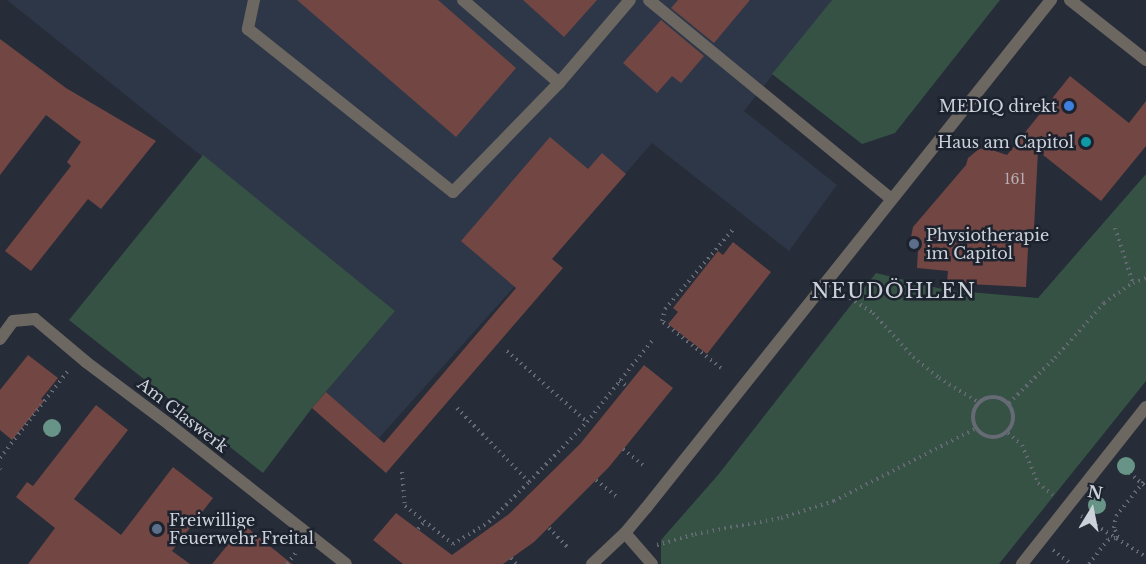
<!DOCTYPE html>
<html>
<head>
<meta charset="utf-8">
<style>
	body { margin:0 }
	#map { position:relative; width:1146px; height:564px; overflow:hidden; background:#262c38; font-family:"Libre Baskerville",serif }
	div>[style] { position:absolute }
	.built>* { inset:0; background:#2e3748 }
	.green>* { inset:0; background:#355244 }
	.building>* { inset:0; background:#724643 }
	.path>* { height:4px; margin-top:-2px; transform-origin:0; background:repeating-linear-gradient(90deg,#656a75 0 1.5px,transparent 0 6px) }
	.path>.ring { margin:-2px; padding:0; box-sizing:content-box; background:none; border:4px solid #656a75; border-radius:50% }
	.service>* { height:12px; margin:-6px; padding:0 6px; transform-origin:6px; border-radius:6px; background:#6c6761 }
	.minor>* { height:12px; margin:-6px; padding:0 6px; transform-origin:6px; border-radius:6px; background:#6c6761 }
	.tertiary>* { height:12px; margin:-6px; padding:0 6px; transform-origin:6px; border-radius:6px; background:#6c6761 }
	.trees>* { width:18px; height:18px; margin:-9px; border-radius:50%; background:#679486 }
	.dots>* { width:16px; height:16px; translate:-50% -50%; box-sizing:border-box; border:3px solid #1c222e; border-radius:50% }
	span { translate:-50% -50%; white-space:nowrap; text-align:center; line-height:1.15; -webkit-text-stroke:5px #1c222e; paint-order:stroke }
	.number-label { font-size:14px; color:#b6aeb4 }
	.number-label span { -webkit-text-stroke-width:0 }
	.poi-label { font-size:16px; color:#cdd1d9 }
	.right { translate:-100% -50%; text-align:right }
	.left { translate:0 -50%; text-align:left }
	.street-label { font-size:16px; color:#cdd1d9 }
	.quarter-label { font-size:20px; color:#cdd1d9; letter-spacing:1.5px }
	.north { position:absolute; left:1062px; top:480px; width:60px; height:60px; -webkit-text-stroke:4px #1c222e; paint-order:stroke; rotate:10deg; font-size:16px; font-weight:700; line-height:24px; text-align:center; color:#cdd1d9 }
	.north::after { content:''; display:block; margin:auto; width:21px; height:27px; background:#cdd1d9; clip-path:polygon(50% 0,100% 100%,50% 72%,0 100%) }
</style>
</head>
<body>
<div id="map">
	<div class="built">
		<i style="clip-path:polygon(7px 0,832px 0,744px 111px,837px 185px,789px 251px,652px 143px,561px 248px,548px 249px,379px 438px,326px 392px,395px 311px)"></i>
	</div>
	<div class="green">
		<i style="clip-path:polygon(832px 0,1000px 0,895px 133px,862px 144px,772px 74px)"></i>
		<i style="clip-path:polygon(203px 155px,395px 311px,312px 408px,263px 473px,69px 320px)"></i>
		<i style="clip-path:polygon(1146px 174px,1146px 381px,999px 564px,661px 564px,661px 540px,718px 475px,876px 273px,946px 290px,1038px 298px)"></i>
	</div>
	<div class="building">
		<i style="clip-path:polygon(297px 0,438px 0,516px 68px,456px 137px)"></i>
		<i style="clip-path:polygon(523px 0,597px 0,564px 37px)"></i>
		<i style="clip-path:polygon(678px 0,750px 0,714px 43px,671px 8px)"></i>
		<i style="clip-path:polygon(661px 20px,704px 56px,681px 83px,672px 76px,657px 93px,623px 63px)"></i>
		<i style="clip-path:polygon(0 39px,66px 88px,156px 141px,101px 209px,88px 199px,31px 271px,5px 251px,71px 166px,67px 162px,81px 142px,46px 115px,0 175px)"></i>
		<i style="clip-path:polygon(1070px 76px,1129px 123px,1146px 101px,1146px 146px,1101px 201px,1038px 151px,1034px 229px,1029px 229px,1026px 287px,947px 283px,948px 271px,917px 268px,918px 250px,911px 237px,913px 227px,966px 165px,968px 158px,979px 149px,986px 148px,1007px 155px)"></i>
		<i style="clip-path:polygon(550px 137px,588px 169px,602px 153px,626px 174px,552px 259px,563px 268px,386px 473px,312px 408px,326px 392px,384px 443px,516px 288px,461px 241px)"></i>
		<i style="clip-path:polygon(733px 242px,771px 272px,707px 354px,668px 324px,678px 312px,673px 308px,718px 251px,723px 255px)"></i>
		<i style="clip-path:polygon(28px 355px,58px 378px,41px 399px,44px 401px,12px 440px,0 430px,0 390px)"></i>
		<i style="clip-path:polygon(644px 365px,673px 388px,609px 467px,534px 542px,503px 564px,403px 564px,373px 540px,396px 513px,452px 555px,509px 514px,580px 444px)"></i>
		<i style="clip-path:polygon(96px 405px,128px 430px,74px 499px,121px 535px,173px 467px,213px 498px,172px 551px,190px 564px,28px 564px,55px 528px,16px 497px,27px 482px,33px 486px)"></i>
		<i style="clip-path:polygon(244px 525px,292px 564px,212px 564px)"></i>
	</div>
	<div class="path">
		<i style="left:1115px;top:228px;width:58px;rotate:71.9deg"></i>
		<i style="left:850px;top:298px;width:27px;rotate:33deg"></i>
		<i style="left:873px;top:313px;width:59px;rotate:47.7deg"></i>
		<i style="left:913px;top:357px;width:33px;rotate:39deg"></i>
		<i style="left:939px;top:378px;width:46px;rotate:31.6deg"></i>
		<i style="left:507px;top:351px;width:107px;rotate:41.6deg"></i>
		<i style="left:721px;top:368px;width:75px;rotate:-141.5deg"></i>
		<i style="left:662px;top:321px;width:12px;rotate:-76deg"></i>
		<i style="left:665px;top:309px;width:108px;rotate:-49.5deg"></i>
		<i style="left:619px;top:381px;width:9px;rotate:32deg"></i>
		<i class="ring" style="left:973px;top:397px;width:36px;height:36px"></i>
		<i style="left:1009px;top:403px;width:64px;rotate:-44.4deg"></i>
		<i style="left:1055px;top:358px;width:74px;rotate:-48.3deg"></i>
		<i style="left:1104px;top:303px;width:35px;rotate:-35deg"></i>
		<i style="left:1133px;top:283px;width:14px;rotate:-21deg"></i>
		<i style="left:457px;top:408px;width:103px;rotate:45.8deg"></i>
		<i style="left:1008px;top:433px;width:18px;rotate:41deg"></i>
		<i style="left:1022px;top:445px;width:41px;rotate:67.2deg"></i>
		<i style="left:1038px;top:483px;width:19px;rotate:39deg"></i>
		<i style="left:623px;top:449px;width:27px;rotate:39deg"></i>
		<i style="left:0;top:458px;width:110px;rotate:-52deg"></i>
		<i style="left:1120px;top:465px;width:33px;rotate:40deg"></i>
		<i style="left:0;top:469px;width:1px;rotate:45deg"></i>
		<i style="left:402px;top:472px;width:34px;rotate:85deg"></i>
		<i style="left:405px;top:506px;width:61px;rotate:38.4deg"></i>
		<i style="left:453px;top:544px;width:42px;rotate:-31.4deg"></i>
		<i style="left:489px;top:522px;width:57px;rotate:-45deg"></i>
		<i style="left:529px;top:482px;width:83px;rotate:-46deg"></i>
		<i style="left:587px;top:422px;width:104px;rotate:-51.3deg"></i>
		<i style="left:596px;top:480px;width:28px;rotate:39deg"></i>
		<i style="left:1081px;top:516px;width:77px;rotate:32.2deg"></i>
		<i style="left:549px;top:528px;width:28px;rotate:46deg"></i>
		<i style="left:418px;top:529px;width:9px;rotate:-49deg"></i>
		<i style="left:657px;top:545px;width:40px;rotate:-16deg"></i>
		<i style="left:695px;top:534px;width:87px;rotate:-10.5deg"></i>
		<i style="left:781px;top:518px;width:56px;rotate:-17.8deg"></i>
		<i style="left:834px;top:501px;width:158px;rotate:-27.1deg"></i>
		<i style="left:1053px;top:550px;width:23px;rotate:38deg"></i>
		<i style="left:511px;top:558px;width:8px;rotate:50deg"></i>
		<i style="left:287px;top:564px;width:16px;rotate:-52deg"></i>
		<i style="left:1089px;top:564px;width:31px;rotate:-52deg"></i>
		<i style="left:1108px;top:540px;width:10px;rotate:-17deg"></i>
		<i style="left:1118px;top:537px;width:10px;rotate:-114deg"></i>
		<i style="left:1114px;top:528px;width:12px;rotate:-81deg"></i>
		<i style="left:1116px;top:516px;width:48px;rotate:-51deg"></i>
	</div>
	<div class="service">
		<i style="left:254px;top:0;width:30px;rotate:102deg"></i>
		<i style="left:248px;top:29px;width:262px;rotate:38.5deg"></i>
		<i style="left:453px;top:192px;width:152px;rotate:-45.8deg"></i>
		<i style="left:559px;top:83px;width:109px;rotate:-49.5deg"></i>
		<i style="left:463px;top:0;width:127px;rotate:40.8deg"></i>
		<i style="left:649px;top:0;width:313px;rotate:39.4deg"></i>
	</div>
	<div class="minor">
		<i style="left:1070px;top:0;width:97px;rotate:38.3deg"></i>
		<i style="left:0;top:339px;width:22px;rotate:-54deg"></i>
		<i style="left:13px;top:321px;width:22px;rotate:-5deg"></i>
		<i style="left:35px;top:319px;width:67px;rotate:40.1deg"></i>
		<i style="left:86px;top:362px;width:105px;rotate:36.9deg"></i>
		<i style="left:170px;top:425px;width:224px;rotate:38.3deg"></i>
		<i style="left:625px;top:533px;width:41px;rotate:48.9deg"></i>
		<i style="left:1022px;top:564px;width:200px;rotate:-51.7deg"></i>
	</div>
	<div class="tertiary">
		<i style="left:592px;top:564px;width:45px;rotate:-43.2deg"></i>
		<i style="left:625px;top:533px;width:33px;rotate:-50deg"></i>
		<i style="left:646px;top:508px;width:650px;rotate:-51.44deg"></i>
	</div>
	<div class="trees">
		<i style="left:52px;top:428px"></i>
		<i style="left:1126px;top:466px"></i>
		<i style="left:1097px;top:505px"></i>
	</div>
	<div class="dots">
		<i style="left:1069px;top:106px;background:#3f7fe0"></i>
		<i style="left:1086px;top:142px;background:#0f9aa8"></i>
		<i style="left:914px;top:244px;background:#5c6f8a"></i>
		<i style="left:157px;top:529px;background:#5c6f8a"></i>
	</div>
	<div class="number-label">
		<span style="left:1015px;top:179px">161</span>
	</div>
	<div class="poi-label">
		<span class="right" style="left:1057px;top:106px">MEDIQ direkt</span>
		<span class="right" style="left:1074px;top:142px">Haus am Capitol</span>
		<span class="left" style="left:926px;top:244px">Physiotherapie<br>im Capitol</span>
		<span class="left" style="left:169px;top:529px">Freiwillige<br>Feuerwehr Freital</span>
	</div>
	<div class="street-label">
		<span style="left:183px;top:415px;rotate:38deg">Am Glaswerk</span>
	</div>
	<div class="quarter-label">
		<span style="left:894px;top:291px">NEUDÖHLEN</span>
	</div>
	<div class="north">N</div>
</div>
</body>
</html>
